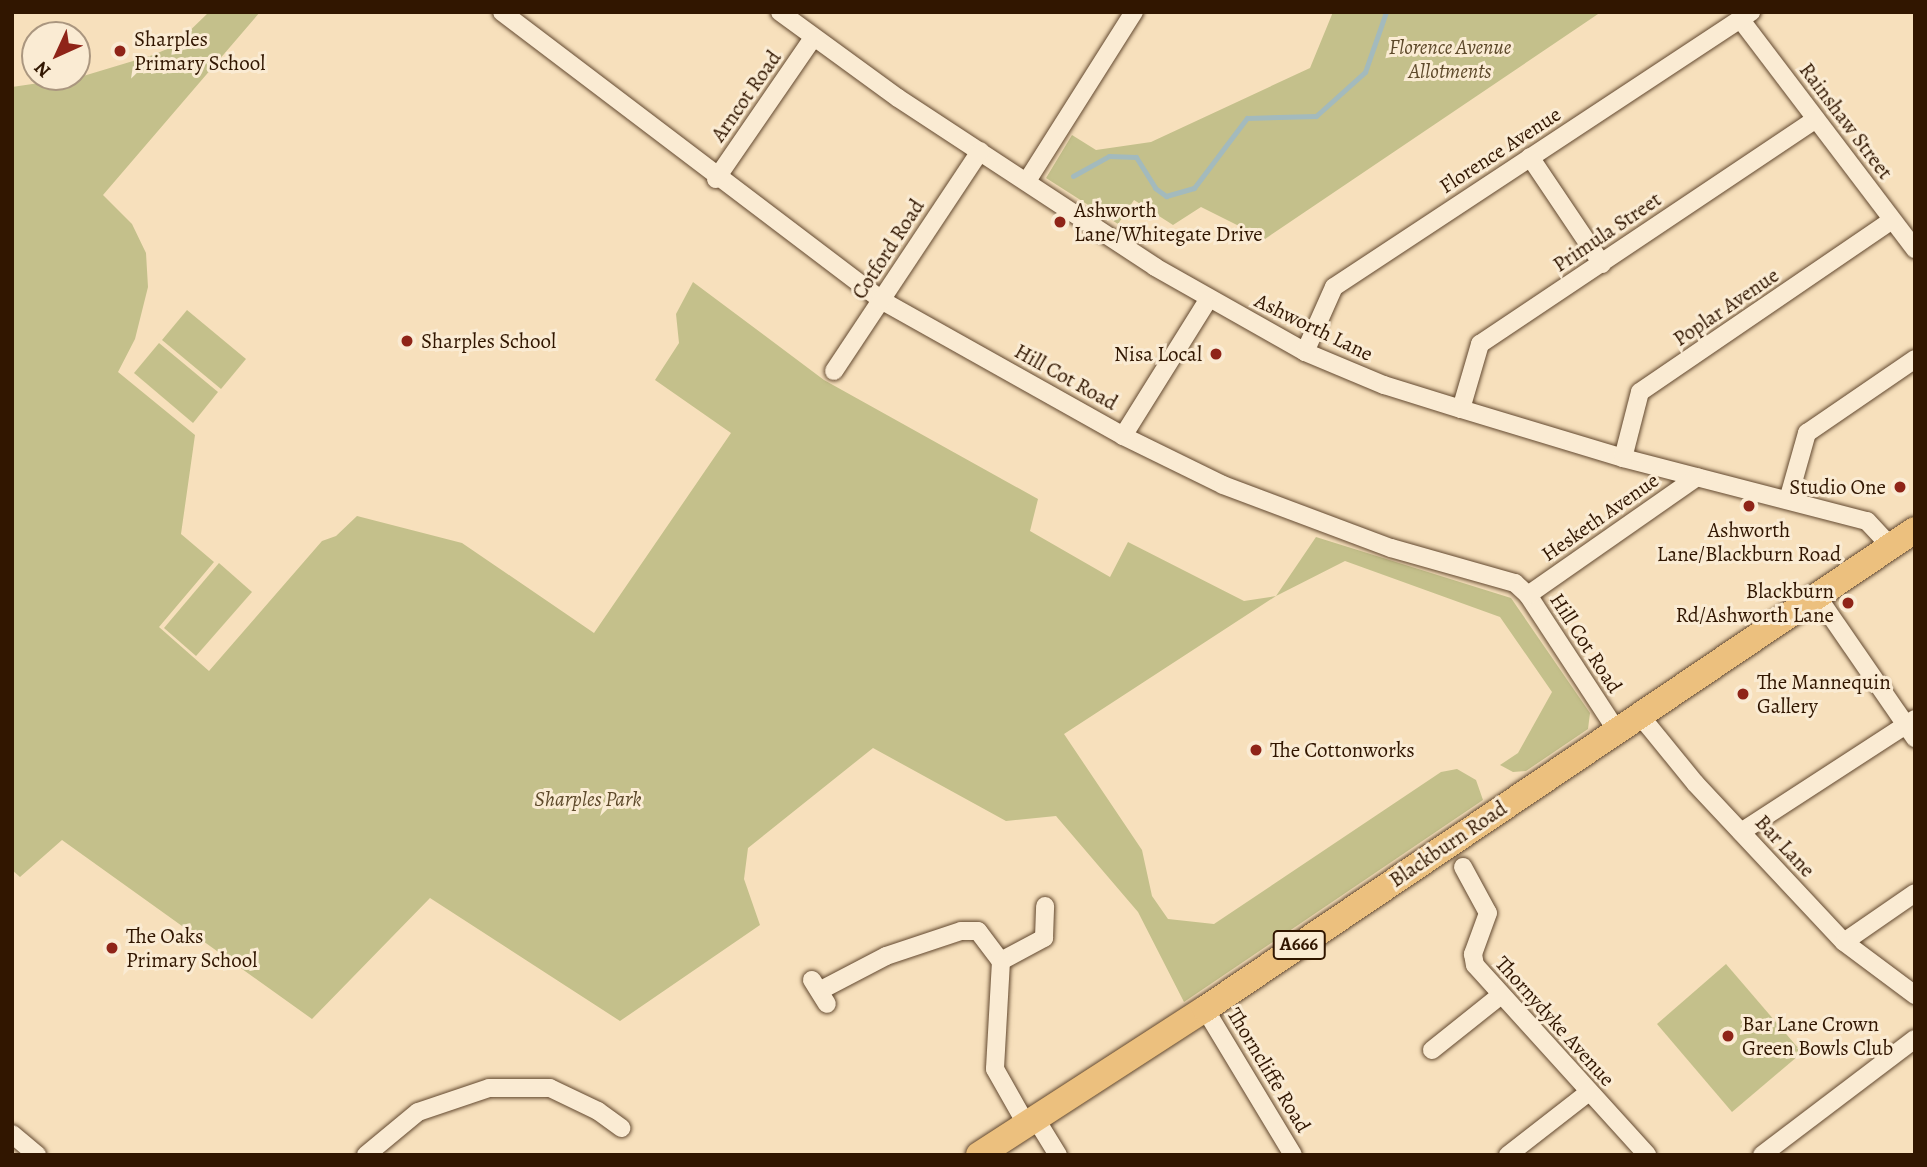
<!DOCTYPE html>
<html>
<head>
<meta charset="utf-8">
<style>
	body { margin:0 }
	#map { position:relative; width:1927px; height:1167px; overflow:hidden; background:#f7e0bc; font-family:Alegreya,serif }
	div>[style] { position:absolute }
	.green>* { inset:0; background:#c4c08b }
	.stream>* { height:5px; margin:-2.5px; padding:0 2.5px; transform-origin:2.5px; border-radius:2.5px; background:#a3babd }
	.roads { filter:drop-shadow(0 0 2px #62482f) drop-shadow(0 0 2px #62482f) }
	.minor>* { height:18px; margin:-9px; padding:0 9px; transform-origin:9px; border-radius:9px; background:#faebd3 }
	.highway>* { height:26px; margin:-13px; padding:0 13px; transform-origin:13px; border-radius:13px; background:#ecc07e }
	.dots>* { width:19px; height:19px; translate:-50% -50%; box-sizing:border-box; border:4px solid #faebd3; border-radius:50% }
	span { translate:-50% -50%; white-space:nowrap; text-align:center; line-height:1.15; -webkit-text-stroke:6px #faebd3; paint-order:stroke }
	.shield-label span { padding:2px 5px; background:#faebd3; border:2px solid; border-radius:5px; -webkit-text-stroke-width:0 }
	.shield-label { font-size:19px; color:#311600; font-weight:700 }
	.poi-label { font-size:21px; color:#311600 }
	.left { translate:0 -50%; text-align:left }
	.right { translate:-100% -50%; text-align:right }
	.park-label { font-size:21px; color:#5d492a; font-style:italic }
	.street-label { font-size:21px; color:#311600 }
	.frame { position:absolute; inset:0; border:14px solid #311600; pointer-events:none }
	.north { position:absolute; left:21px; top:21px; width:70px; height:70px; box-sizing:border-box; background:#faebd3; border:2px solid #aa967f; border-radius:50%; rotate:225deg; font-size:19px; font-weight:700; line-height:28px; text-align:center; color:#311600 }
	.north::after { content:''; display:block; margin:auto; width:24px; height:32px; background:#8f2418; clip-path:polygon(50% 0,100% 100%,50% 72%,0 100%) }
</style>
</head>
<body>
<div id="map">
	<div class="green">
		<i style="clip-path:polygon(209px 12px,260px 12px,103px 195px,132px 224px,146px 253px,148px 287px,135px 339px,118px 372px,195px 435px,181px 534px,214px 562px,159px 627px,209px 671px,322px 541px,336px 536px,357px 516px,462px 543px,594px 633px,731px 433px,655px 380px,679px 343px,676px 314px,693px 282px,824px 380px,1038px 499px,1030px 531px,1110px 577px,1128px 542px,1244px 601px,1276px 596px,1316px 537px,1511px 598px,1590px 713px,1588px 729px,1526px 771px,1513px 772px,1500px 765px,1518px 753px,1552px 692px,1500px 617px,1345px 561px,1276px 596px,1064px 734px,1142px 850px,1152px 896px,1168px 919px,1214px 924px,1441px 772px,1457px 769px,1476px 780px,1483px 800px,1184px 1002px,1138px 912px,1056px 816px,1006px 821px,873px 748px,748px 848px,744px 879px,760px 925px,620px 1021px,430px 898px,312px 1019px,62px 840px,20px 877px,12px 870px,12px 87px,80px 77px,153px 55px,174px 46px)"></i>
		<i style="clip-path:polygon(1333px 12px,1601px 12px,1265px 239px,1201px 207px,1173px 225px,1134px 200px,1118px 224px,1046px 178px,1072px 135px,1096px 150px,1151px 142px,1310px 68px)"></i>
		<i style="clip-path:polygon(187px 310px,246px 359px,221px 389px,162px 340px)"></i>
		<i style="clip-path:polygon(159px 343px,218px 392px,193px 423px,134px 373px)"></i>
		<i style="clip-path:polygon(219px 563px,252px 592px,196px 656px,164px 628px)"></i>
		<i style="clip-path:polygon(1726px 964px,1799px 1049px,1798px 1056px,1732px 1112px,1657px 1024px)"></i>
	</div>
	<div class="stream">
		<i style="left:1073px;top:176px;width:41px;rotate:-29.1deg"></i>
		<i style="left:1109px;top:156px;width:27px;rotate:2deg"></i>
		<i style="left:1136px;top:157px;width:36px;rotate:58deg"></i>
		<i style="left:1155px;top:188px;width:14px;rotate:36deg"></i>
		<i style="left:1166px;top:196px;width:29px;rotate:-16deg"></i>
		<i style="left:1194px;top:188px;width:88px;rotate:-52.9deg"></i>
		<i style="left:1247px;top:118px;width:69px;rotate:-1.7deg"></i>
		<i style="left:1316px;top:116px;width:66px;rotate:-41.9deg"></i>
		<i style="left:1365px;top:72px;width:64px;rotate:-70.7deg"></i>
	</div>
	<div class="roads">
		<div class="minor">
			<i style="left:502px;top:12px;width:476px;rotate:37.2deg"></i>
			<i style="left:881px;top:300px;width:278px;rotate:29.3deg"></i>
			<i style="left:1123px;top:436px;width:111px;rotate:26.1deg"></i>
			<i style="left:1223px;top:485px;width:179px;rotate:20.6deg"></i>
			<i style="left:1391px;top:548px;width:129px;rotate:15.8deg"></i>
			<i style="left:1515px;top:583px;width:18px;rotate:43deg"></i>
			<i style="left:1528px;top:595px;width:159px;rotate:56.8deg"></i>
			<i style="left:780px;top:12px;width:146px;rotate:36.1deg"></i>
			<i style="left:898px;top:98px;width:308px;rotate:33.3deg"></i>
			<i style="left:1155px;top:267px;width:172px;rotate:29.5deg"></i>
			<i style="left:1305px;top:352px;width:86px;rotate:22.7deg"></i>
			<i style="left:1384px;top:385px;width:81px;rotate:17.3deg"></i>
			<i style="left:1461px;top:409px;width:169px;rotate:16.8deg"></i>
			<i style="left:1623px;top:458px;width:252px;rotate:14.5deg"></i>
			<i style="left:1867px;top:521px;width:34px;rotate:47deg"></i>
			<i style="left:1741px;top:20px;width:288px;rotate:52.8deg"></i>
			<i style="left:1530px;top:157px;width:129px;rotate:56.1deg"></i>
			<i style="left:716px;top:179px;width:171px;rotate:-55.5deg"></i>
			<i style="left:1027px;top:181px;width:200px;rotate:-57.7deg"></i>
			<i style="left:1305px;top:352px;width:71px;rotate:-66deg"></i>
			<i style="left:1334px;top:287px;width:500px;rotate:-33.4deg"></i>
			<i style="left:834px;top:371px;width:264px;rotate:-56.4deg"></i>
			<i style="left:1461px;top:409px;width:68px;rotate:-73.7deg"></i>
			<i style="left:1480px;top:344px;width:404px;rotate:-33.8deg"></i>
			<i style="left:1123px;top:436px;width:160px;rotate:-58deg"></i>
			<i style="left:1623px;top:458px;width:68px;rotate:-75.6deg"></i>
			<i style="left:1640px;top:392px;width:305px;rotate:-34.3deg"></i>
			<i style="left:1788px;top:500px;width:70px;rotate:-74.2deg"></i>
			<i style="left:1807px;top:433px;width:131px;rotate:-34.4deg"></i>
			<i style="left:1528px;top:595px;width:206px;rotate:-34.9deg"></i>
			<i style="left:1817px;top:596px;width:173px;rotate:55.4deg"></i>
			<i style="left:1638px;top:713px;width:90px;rotate:50.8deg"></i>
			<i style="left:1695px;top:783px;width:218px;rotate:46.9deg"></i>
			<i style="left:1844px;top:942px;width:89px;rotate:36.7deg"></i>
			<i style="left:1741px;top:832px;width:207px;rotate:-33deg"></i>
			<i style="left:1463px;top:867px;width:52px;rotate:61.5deg"></i>
			<i style="left:1488px;top:913px;width:44px;rotate:110.1deg"></i>
			<i style="left:1473px;top:954px;width:11px;rotate:80deg"></i>
			<i style="left:1475px;top:965px;width:256px;rotate:47.8deg"></i>
			<i style="left:1844px;top:942px;width:86px;rotate:-34.6deg"></i>
			<i style="left:1001px;top:961px;width:49px;rotate:-28.1deg"></i>
			<i style="left:1044px;top:938px;width:32px;rotate:-88deg"></i>
			<i style="left:812px;top:980px;width:28px;rotate:58deg"></i>
			<i style="left:821px;top:990px;width:73px;rotate:-27.6deg"></i>
			<i style="left:886px;top:956px;width:79px;rotate:-18.4deg"></i>
			<i style="left:961px;top:931px;width:17px"></i>
			<i style="left:978px;top:931px;width:38px;rotate:53deg"></i>
			<i style="left:1001px;top:961px;width:108px;rotate:93.2deg"></i>
			<i style="left:995px;top:1069px;width:61px;rotate:60.5deg"></i>
			<i style="left:1205px;top:1009px;width:170px;rotate:58.9deg"></i>
			<i style="left:1432px;top:1050px;width:88px;rotate:-38.6deg"></i>
			<i style="left:1034px;top:1116px;width:46px;rotate:58.4deg"></i>
			<i style="left:12px;top:1134px;width:33px;rotate:40deg"></i>
			<i style="left:366px;top:1155px;width:67px;rotate:-39.6deg"></i>
			<i style="left:418px;top:1112px;width:75px;rotate:-18.7deg"></i>
			<i style="left:489px;top:1088px;width:61px"></i>
			<i style="left:550px;top:1088px;width:53px;rotate:25.6deg"></i>
			<i style="left:598px;top:1111px;width:29px;rotate:36deg"></i>
			<i style="left:1508px;top:1155px;width:103px;rotate:-37.9deg"></i>
			<i style="left:1762px;top:1155px;width:192px;rotate:-37.2deg"></i>
		</div>
		<div class="highway">
			<i style="left:979px;top:1155px;width:269px;rotate:-32.9deg"></i>
			<i style="left:1205px;top:1009px;width:856px;rotate:-34.01deg"></i>
		</div>
	</div>
	<div class="dots">
		<i style="left:120px;top:51px;background:#8f2418"></i>
		<i style="left:1060px;top:222px;background:#8f2418"></i>
		<i style="left:407px;top:341px;background:#8f2418"></i>
		<i style="left:1216px;top:354px;background:#8f2418"></i>
		<i style="left:1900px;top:487px;background:#8f2418"></i>
		<i style="left:1749px;top:506px;background:#8f2418"></i>
		<i style="left:1848px;top:603px;background:#8f2418"></i>
		<i style="left:1743px;top:694px;background:#8f2418"></i>
		<i style="left:1256px;top:750px;background:#8f2418"></i>
		<i style="left:112px;top:948px;background:#8f2418"></i>
		<i style="left:1728px;top:1036px;background:#8f2418"></i>
	</div>
	<div class="shield-label">
		<span style="left:1299px;top:945px">A666</span>
	</div>
	<div class="poi-label">
		<span class="left" style="left:134px;top:51px">Sharples<br>Primary School</span>
		<span class="left" style="left:1074px;top:222px">Ashworth<br>Lane/Whitegate Drive</span>
		<span class="left" style="left:421px;top:341px">Sharples School</span>
		<span class="right" style="left:1202px;top:354px">Nisa Local</span>
		<span class="right" style="left:1886px;top:487px">Studio One</span>
		<span style="left:1749px;top:542px">Ashworth<br>Lane/Blackburn Road</span>
		<span class="right" style="left:1834px;top:603px">Blackburn<br>Rd/Ashworth Lane</span>
		<span class="left" style="left:1757px;top:694px">The Mannequin<br>Gallery</span>
		<span class="left" style="left:1270px;top:750px">The Cottonworks</span>
		<span class="left" style="left:126px;top:948px">The Oaks<br>Primary School</span>
		<span class="left" style="left:1742px;top:1036px">Bar Lane Crown<br>Green Bowls Club</span>
	</div>
	<div class="park-label">
		<span style="left:1450px;top:59px">Florence Avenue<br>Allotments</span>
		<span style="left:588px;top:799px">Sharples Park</span>
	</div>
	<div class="street-label">
		<span style="left:746px;top:96px;rotate:-55deg">Arncot Road</span>
		<span style="left:1846px;top:121px;rotate:53deg">Rainshaw Street</span>
		<span style="left:1500px;top:150px;rotate:-33deg">Florence Avenue</span>
		<span style="left:1607px;top:232px;rotate:-34deg">Primula Street</span>
		<span style="left:888px;top:249px;rotate:-57deg">Cotford Road</span>
		<span style="left:1726px;top:307px;rotate:-34deg">Poplar Avenue</span>
		<span style="left:1314px;top:327px;rotate:26deg">Ashworth Lane</span>
		<span style="left:1066px;top:377px;rotate:29deg">Hill Cot Road</span>
		<span style="left:1600px;top:517px;rotate:-35deg">Hesketh Avenue</span>
		<span style="left:1586px;top:643px;rotate:57deg">Hill Cot Road</span>
		<span style="left:1448px;top:844px;rotate:-34deg">Blackburn Road</span>
		<span style="left:1785px;top:846px;rotate:47deg">Bar Lane</span>
		<span style="left:1555px;top:1021px;rotate:48deg">Thornydyke Avenue</span>
		<span style="left:1269px;top:1070px;rotate:59deg">Thorncliffe Road</span>
	</div>
	<div class="frame"></div>
	<div class="north">N</div>
</div>
</body>
</html>
